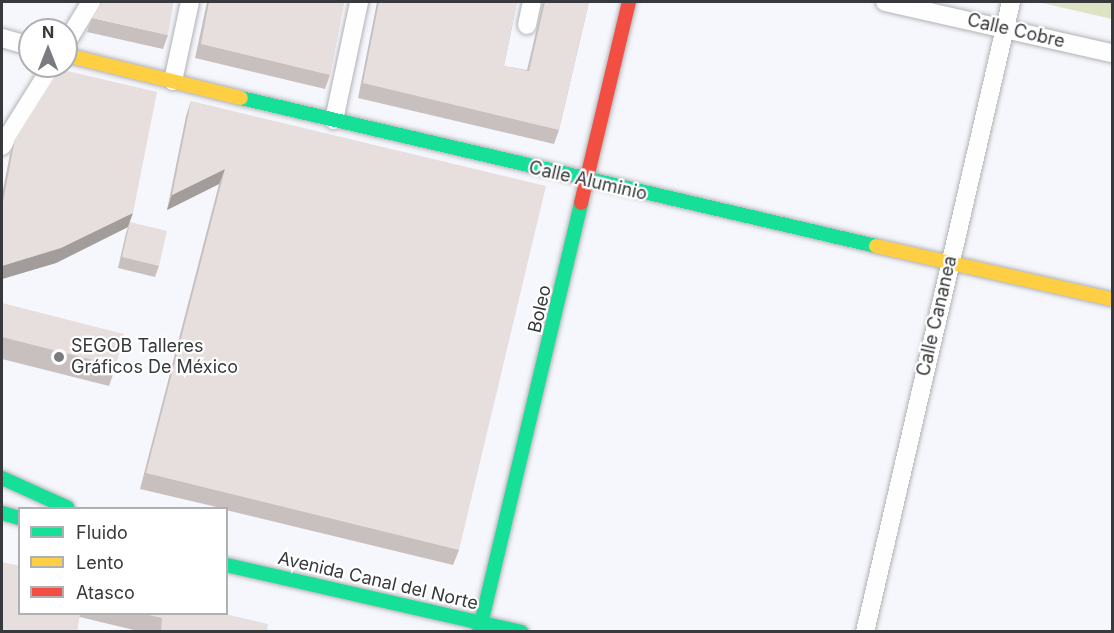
<!DOCTYPE html>
<html>
<head>
<meta charset="utf-8">
<style>
	body { margin:0 }
	#map { position:relative; width:1114px; height:633px; overflow:hidden; background:#f6f7fc; font-family:Inter,sans-serif }
	div>[style] { position:absolute }
	.green>* { inset:0; background:#dee3c4 }
	.roads { filter:drop-shadow(0 0 2px #b1b2b6) drop-shadow(0 0 2px #b1b2b6) }
	.street>* { height:18px; margin:-9px; padding:0 9px; transform-origin:9px; border-radius:9px; background:#fefeff }
	.fast>* { height:14px; margin:-7px; padding:0 7px; transform-origin:7px; border-radius:7px; background:#16e098 }
	.slow>* { height:14px; margin:-7px; padding:0 7px; transform-origin:7px; border-radius:7px; background:#ffcf43 }
	.jam>* { height:14px; margin:-7px; padding:0 7px; transform-origin:7px; border-radius:7px; background:#f24e42 }
	.wall>* { inset:0; background:#c7c0bf }
	.shaded-wall>* { inset:0; background:#a29c9b }
	.building>* { inset:0; background:#e7dfde }
	.dots>* { width:16px; height:16px; translate:-50% -50%; box-sizing:border-box; border:3px solid #fff; border-radius:50% }
	span { translate:-50% -50%; white-space:nowrap; text-align:center; line-height:1.15; -webkit-text-stroke:4.5px #fff; paint-order:stroke }
	.street-label { font-size:18px; color:#38393c }
	.poi-label { font-size:18px; color:#38393c }
	.left { translate:0 -50%; text-align:left }
	.frame { position:absolute; inset:0; border:3px solid #38393c; pointer-events:none }
	.legend { position:absolute; left:18px; top:507px; width:210px; height:108px; box-sizing:border-box; background:#fff; border:2px solid #afb0b1; margin:0; padding:8px 10px; list-style:none; font-size:18px; color:#38393c }
	.legend li { display:flex; align-items:center; gap:12px; height:30px }
	.legend b { width:30px; border:2px solid #afb0b1 }
	.north { position:absolute; left:18px; top:18px; width:60px; height:60px; box-sizing:border-box; background:#fff; border:2px solid #afb0b1; border-radius:50%; rotate:0deg; font-size:16px; font-weight:700; line-height:24px; text-align:center; color:#38393c }
	.north::after { content:''; display:block; margin:auto; width:21px; height:27px; background:#7a7c7f; clip-path:polygon(50% 0,100% 100%,50% 72%,0 100%) }
</style>
</head>
<body>
<div id="map">
	<div class="green">
		<i style="clip-path:polygon(1043px 2px,1112px 2px,1112px 19px,1042px 3px)"></i>
	</div>
	<div class="roads">
		<div class="street">
			<i style="left:885px;top:2px;width:233px;rotate:12.7deg"></i>
			<i style="left:527px;top:25px;width:24px;rotate:-78deg"></i>
			<i style="left:2px;top:38px;width:29px;rotate:16deg"></i>
			<i style="left:66px;top:43px;width:48px;rotate:-58.6deg"></i>
			<i style="left:173px;top:81px;width:81px;rotate:-77.9deg"></i>
			<i style="left:334px;top:120px;width:121px;rotate:-78deg"></i>
			<i style="left:2px;top:146px;width:94px;rotate:-58deg"></i>
			<i style="left:865px;top:632px;width:647px;rotate:-76.95deg"></i>
		</div>
		<div class="fast">
			<i style="left:241px;top:98px;width:652px;rotate:13.12deg"></i>
			<i style="left:2px;top:478px;width:72px;rotate:24.4deg"></i>
			<i style="left:2px;top:513px;width:19px;rotate:16deg"></i>
			<i style="left:226px;top:565px;width:303px;rotate:12.8deg"></i>
			<i style="left:479px;top:632px;width:441px;rotate:-76.6deg"></i>
		</div>
		<div class="slow">
			<i style="left:66px;top:55px;width:180px;rotate:13.8deg"></i>
			<i style="left:876px;top:246px;width:242px;rotate:12.7deg"></i>
		</div>
		<div class="jam">
			<i style="left:581px;top:203px;width:207px;rotate:-76.6deg"></i>
		</div>
	</div>
	<div class="wall">
		<i style="clip-path:polygon(207px 2px,344px 2px,330px 75px,325px 89px,195px 58px)"></i>
		<i style="clip-path:polygon(377px 2px,517px 2px,504px 66px,527px 70px,543px 2px,589px 2px,559px 130px,554px 144px,358px 98px)"></i>
		<i style="clip-path:polygon(92px 18px,168px 35px,163px 49px,87px 32px)"></i>
		<i style="clip-path:polygon(191px 101px,459px 550px,453px 565px,226px 510px,226px 508px,221px 508px,140px 489px,219px 184px,167px 210px,186px 116px)"></i>
		<i style="clip-path:polygon(15px 139px,128px 227px,56px 263px,2px 279px,2px 195px,10px 154px)"></i>
		<i style="clip-path:polygon(130px 222px,159px 266px,155px 277px,118px 268px,126px 233px)"></i>
		<i style="clip-path:polygon(2px 303px,116px 366px,109px 386px,2px 359px)"></i>
		<i style="clip-path:polygon(20px 614px,225px 614px,267px 632px,142px 632px,80px 617px)"></i>
	</div>
	<div class="shaded-wall">
		<i style="clip-path:polygon(225px 169px,219px 184px,167px 210px,172px 195px)"></i>
		<i style="clip-path:polygon(133px 213px,128px 227px,56px 263px,2px 279px,2px 266px)"></i>
	</div>
	<div class="building">
		<i style="clip-path:polygon(102px 2px,174px 2px,168px 35px,92px 18px)"></i>
		<i style="clip-path:polygon(209px 2px,344px 2px,330px 75px,201px 44px)"></i>
		<i style="clip-path:polygon(379px 2px,517px 2px,504px 66px,529px 71px,545px 2px,589px 2px,559px 130px,363px 83px)"></i>
		<i style="clip-path:polygon(59px 69px,157px 92px,133px 213px,61px 248px,2px 266px,2px 207px,15px 139px)"></i>
		<i style="clip-path:polygon(191px 101px,546px 186px,459px 550px,146px 473px,225px 169px,172px 195px)"></i>
		<i style="clip-path:polygon(130px 222px,167px 231px,159px 266px,122px 257px)"></i>
		<i style="clip-path:polygon(2px 303px,124px 334px,116px 366px,2px 337px)"></i>
		<i style="clip-path:polygon(2px 562px,20px 566px,20px 614px,80px 614px,77px 632px,2px 632px)"></i>
		<i style="clip-path:polygon(144px 614px,225px 614px,268px 624px,267px 632px,161px 632px,162px 618px)"></i>
	</div>
	<div class="dots">
		<i style="left:59px;top:357px;background:#7a7c7f"></i>
	</div>
	<div class="street-label">
		<span style="left:1016px;top:31px;rotate:13deg">Calle Cobre</span>
		<span style="left:588px;top:181px;rotate:13deg">Calle Aluminio</span>
		<span style="left:540px;top:309px;rotate:-77deg">Boleo</span>
		<span style="left:937px;top:316px;rotate:-77deg">Calle Cananea</span>
		<span style="left:378px;top:581px;rotate:13deg">Avenida Canal del Norte</span>
	</div>
	<div class="poi-label">
		<span class="left" style="left:71px;top:357px">SEGOB Talleres<br>Gráficos De México</span>
	</div>
	<div class="frame"></div>
	<ul class="legend">
	<li><b style="height:8px;background:#16e098"></b>Fluido</li>
	<li><b style="height:8px;background:#ffcf43"></b>Lento</li>
	<li><b style="height:8px;background:#f24e42"></b>Atasco</li>
	</ul>
	<div class="north">N</div>
</div>
</body>
</html>
